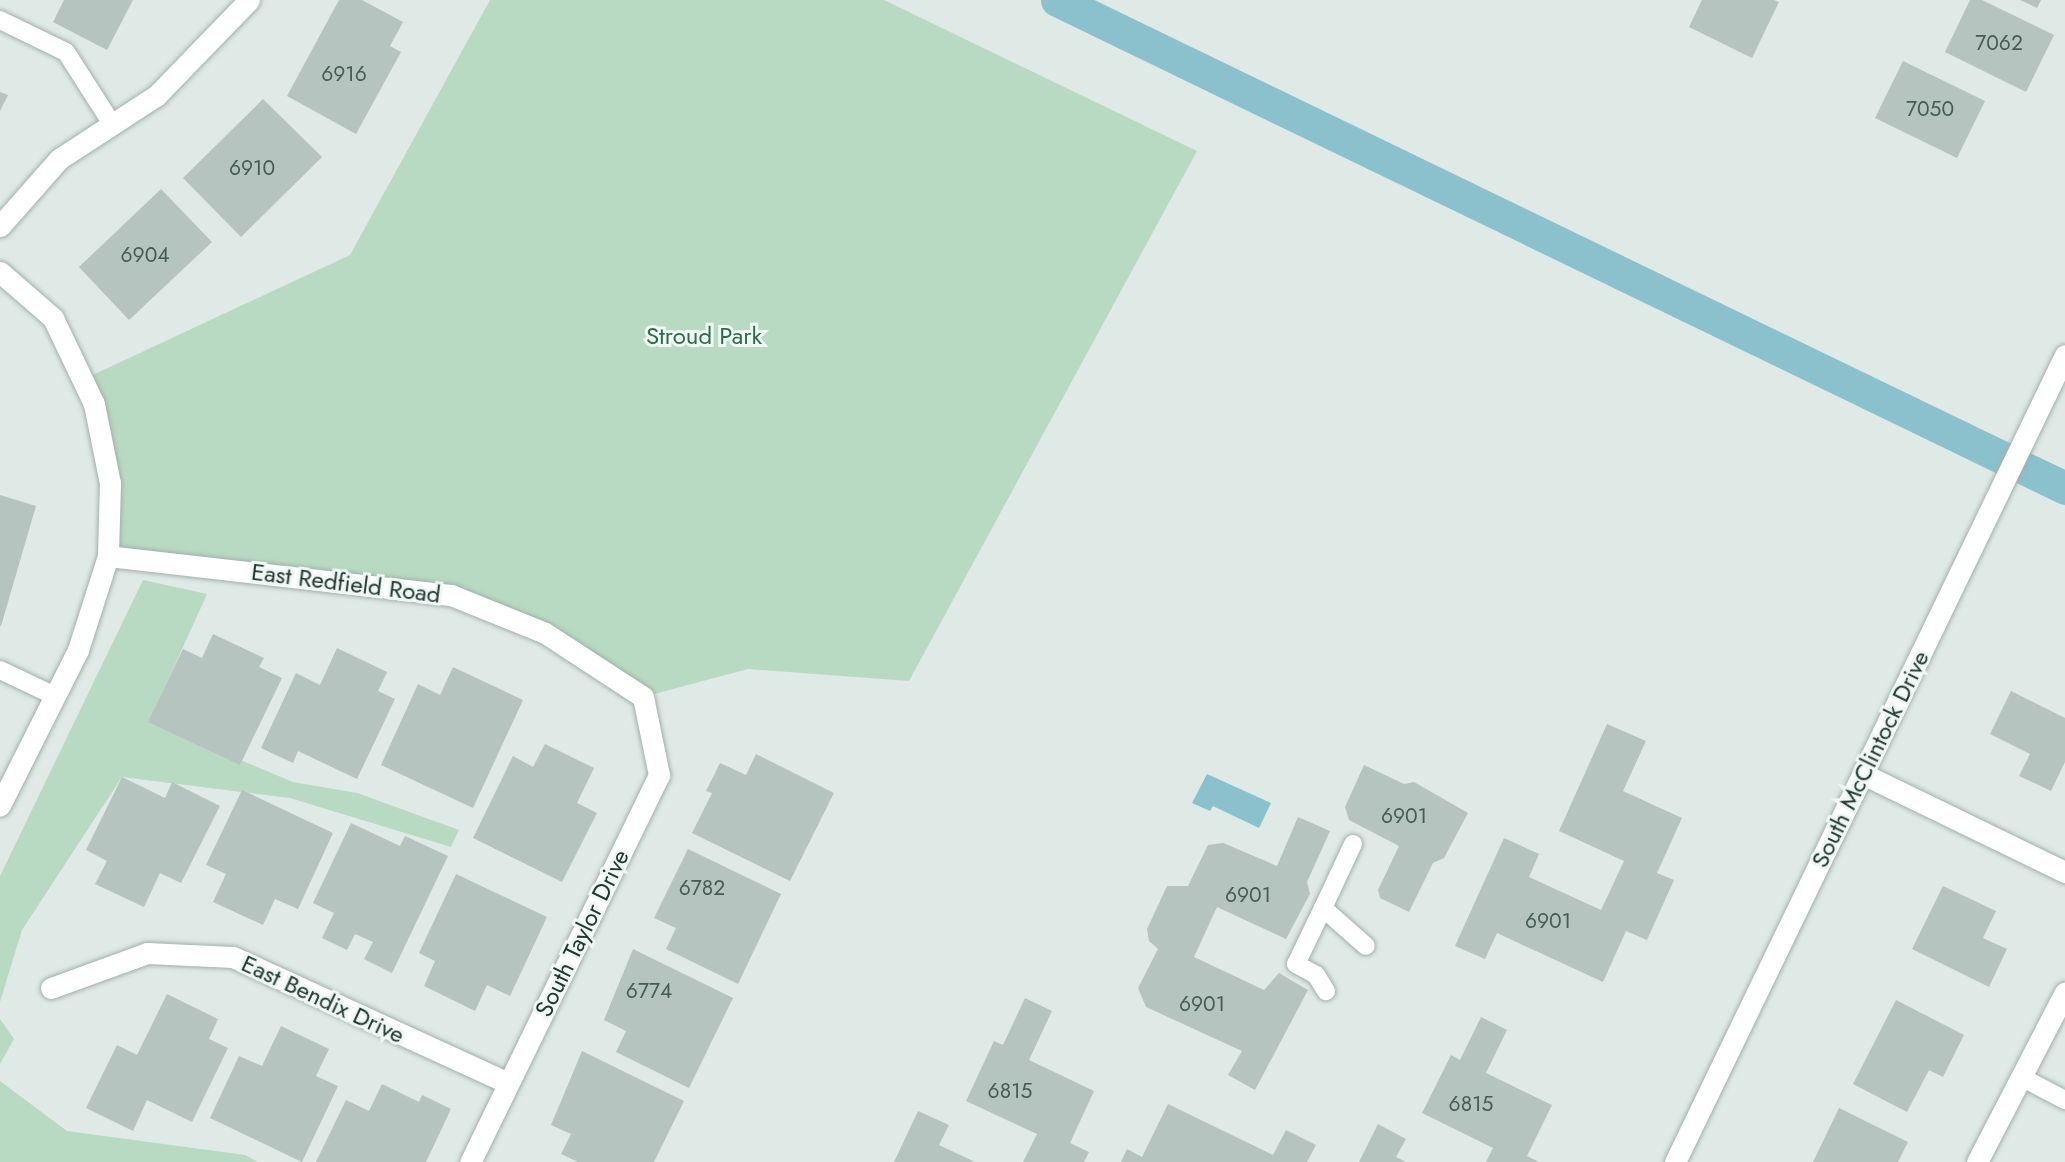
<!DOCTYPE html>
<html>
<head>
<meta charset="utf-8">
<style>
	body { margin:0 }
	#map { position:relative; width:2065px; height:1162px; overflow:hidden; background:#dfe9e5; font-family:Jost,sans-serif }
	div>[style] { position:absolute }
	.green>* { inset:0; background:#b9dac2 }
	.water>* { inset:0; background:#8ac1cc }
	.canal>* { height:33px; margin:-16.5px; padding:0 16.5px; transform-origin:16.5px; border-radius:16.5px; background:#8ac1cc }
	.building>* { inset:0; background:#b5c4be }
	.roads { filter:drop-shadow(0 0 2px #a2b0ac) drop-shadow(0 0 2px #a2b0ac) }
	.lane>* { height:18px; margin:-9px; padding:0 9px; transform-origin:9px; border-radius:9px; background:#fff }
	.street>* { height:21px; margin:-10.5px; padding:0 10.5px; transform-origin:10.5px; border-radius:10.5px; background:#fff }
	.secondary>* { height:21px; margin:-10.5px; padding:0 10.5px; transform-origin:10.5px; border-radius:10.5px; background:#fff }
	span { translate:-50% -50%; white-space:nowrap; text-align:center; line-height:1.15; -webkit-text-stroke:6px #eff6f3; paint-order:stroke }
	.number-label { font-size:21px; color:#465b55 }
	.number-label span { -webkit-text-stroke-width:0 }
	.park-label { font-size:24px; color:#2e6c47 }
	.street-label { font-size:24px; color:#213832 }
</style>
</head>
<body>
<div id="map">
	<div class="green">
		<i style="clip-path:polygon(490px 0,884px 0,1197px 151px,909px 681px,748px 669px,643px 697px,451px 595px,108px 556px,110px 482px,82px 380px,350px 255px)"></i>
		<i style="clip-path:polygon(143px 580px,207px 594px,149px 722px,293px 782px,357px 793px,459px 830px,451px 847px,290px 798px,122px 777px,22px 930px,0 1002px,0 876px)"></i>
		<i style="clip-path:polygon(0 1019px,14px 1039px,0 1064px)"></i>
		<i style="clip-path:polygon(0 1081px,67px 1131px,245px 1155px,258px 1162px,0 1162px)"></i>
	</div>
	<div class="water">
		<i style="clip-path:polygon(1207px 774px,1271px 803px,1259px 828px,1213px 806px,1210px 811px,1192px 803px)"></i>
	</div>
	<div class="canal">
		<i style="left:1057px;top:0;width:1120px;rotate:25.83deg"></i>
	</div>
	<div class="building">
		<i style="clip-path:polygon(64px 0,133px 0,107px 50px,53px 22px)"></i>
		<i style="clip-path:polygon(339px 0,362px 0,403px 22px,390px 46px,401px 52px,356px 134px,287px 96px)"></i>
		<i style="clip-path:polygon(1702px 0,1774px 0,1779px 2px,1752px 58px,1689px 27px)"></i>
		<i style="clip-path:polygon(1970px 0,1982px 0,2054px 35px,2026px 92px,1945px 52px)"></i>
		<i style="clip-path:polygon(2020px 0,2041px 0,2037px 8px)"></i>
		<i style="clip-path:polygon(1903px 61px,1985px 101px,1957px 158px,1875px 118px)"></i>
		<i style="clip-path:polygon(0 92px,8px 95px,0 111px)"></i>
		<i style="clip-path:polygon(263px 99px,322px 157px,241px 237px,183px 178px)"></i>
		<i style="clip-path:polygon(161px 189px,212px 242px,129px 320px,79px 267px)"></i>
		<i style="clip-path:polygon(0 495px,36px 506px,1px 626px,0 626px)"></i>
		<i style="clip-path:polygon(213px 634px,264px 658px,259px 667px,282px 678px,240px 765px,148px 722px,183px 649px,202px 658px)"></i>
		<i style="clip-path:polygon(337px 648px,387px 672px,378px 691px,395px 699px,357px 779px,298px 751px,293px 763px,261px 748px,296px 673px,320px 685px)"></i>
		<i style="clip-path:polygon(453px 667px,523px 700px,473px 808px,381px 765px,418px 684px,440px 695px)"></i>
		<i style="clip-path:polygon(2011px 691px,2065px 718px,2065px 762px,2051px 791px,2019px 776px,2030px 754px,1990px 734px)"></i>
		<i style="clip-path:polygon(1607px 724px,1646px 741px,1623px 791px,1682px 818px,1657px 873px,1674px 880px,1647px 940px,1626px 931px,1603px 982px,1497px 933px,1485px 959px,1455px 946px,1504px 838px,1539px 854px,1529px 877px,1601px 910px,1624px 861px,1559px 831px)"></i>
		<i style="clip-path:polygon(545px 744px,594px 768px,577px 803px,597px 813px,562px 882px,473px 838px,513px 756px,533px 767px)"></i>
		<i style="clip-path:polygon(756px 754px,834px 793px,790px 881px,692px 833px,712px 793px,706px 791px,720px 763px,746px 775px)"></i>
		<i style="clip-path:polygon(1364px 765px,1404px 784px,1414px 782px,1468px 813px,1444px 858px,1433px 863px,1409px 912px,1380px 898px,1378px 890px,1399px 846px,1349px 820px,1345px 807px)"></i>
		<i style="clip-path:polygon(122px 777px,165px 798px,172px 782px,220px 806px,181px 883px,160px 873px,144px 907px,95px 884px,107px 861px,86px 850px)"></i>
		<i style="clip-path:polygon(242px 790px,333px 833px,298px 909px,275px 899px,263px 925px,213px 902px,226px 874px,206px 865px)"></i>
		<i style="clip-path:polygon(1298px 817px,1330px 831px,1307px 882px,1310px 894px,1286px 939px,1217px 907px,1194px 957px,1264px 990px,1279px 973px,1308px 990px,1255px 1090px,1228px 1075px,1242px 1051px,1146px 1007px,1138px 988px,1158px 949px,1149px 941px,1147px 929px,1167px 886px,1188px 886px,1208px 845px,1223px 843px,1277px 866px)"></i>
		<i style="clip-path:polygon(351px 823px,400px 846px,405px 836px,448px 856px,392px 973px,364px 959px,373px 942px,355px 934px,347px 950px,322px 938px,334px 913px,313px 903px)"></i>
		<i style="clip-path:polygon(688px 849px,781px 894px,738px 984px,666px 949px,676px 928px,654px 918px)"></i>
		<i style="clip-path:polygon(456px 874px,547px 917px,510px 996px,487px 985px,475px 1011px,424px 986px,435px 961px,419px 953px)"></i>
		<i style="clip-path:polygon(1943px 886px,1996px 911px,1983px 938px,2007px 949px,1989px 987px,1912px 949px)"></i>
		<i style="clip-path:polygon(633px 949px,733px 998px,689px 1088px,616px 1052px,626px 1031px,604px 1020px)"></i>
		<i style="clip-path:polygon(167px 994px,218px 1019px,209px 1039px,228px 1048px,192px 1122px,147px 1100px,133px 1131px,86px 1108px,117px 1045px,137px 1055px)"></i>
		<i style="clip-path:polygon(1025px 998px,1052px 1011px,1029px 1060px,1094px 1091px,1070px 1143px,1089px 1152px,1084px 1162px,1023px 1162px,1037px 1134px,966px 1101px,994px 1041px,1003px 1045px)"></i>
		<i style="clip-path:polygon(1896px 1000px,1964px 1035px,1943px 1077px,1929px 1070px,1907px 1112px,1853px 1084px)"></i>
		<i style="clip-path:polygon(1481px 1017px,1507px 1030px,1486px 1073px,1552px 1105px,1527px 1156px,1539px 1162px,1486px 1162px,1493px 1148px,1422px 1113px,1451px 1055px,1460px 1060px)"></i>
		<i style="clip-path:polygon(281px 1026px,329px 1049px,316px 1076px,338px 1086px,302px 1162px,210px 1118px,239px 1056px,262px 1066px)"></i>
		<i style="clip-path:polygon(582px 1051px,684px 1101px,654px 1162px,578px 1162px,561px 1154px,571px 1134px,551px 1125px)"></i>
		<i style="clip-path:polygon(382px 1084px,419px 1102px,422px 1095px,451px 1109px,426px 1162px,316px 1162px,346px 1100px,369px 1111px)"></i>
		<i style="clip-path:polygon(1168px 1104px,1273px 1155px,1286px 1130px,1316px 1145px,1307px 1162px,1121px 1162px,1127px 1149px,1142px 1157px)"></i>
		<i style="clip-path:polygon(1839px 1108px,1908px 1142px,1898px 1162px,1813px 1162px)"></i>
		<i style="clip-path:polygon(918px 1111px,949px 1125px,939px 1145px,975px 1162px,894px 1162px)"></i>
		<i style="clip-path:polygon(1378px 1124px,1406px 1139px,1396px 1157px,1406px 1162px,1359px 1162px)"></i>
	</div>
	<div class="roads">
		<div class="lane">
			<i style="left:0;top:20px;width:73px;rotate:25.9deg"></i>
			<i style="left:66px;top:52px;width:85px;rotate:57.4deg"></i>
			<i style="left:0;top:670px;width:61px;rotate:25.3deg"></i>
			<i style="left:1353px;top:844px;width:71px;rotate:115.1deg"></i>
			<i style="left:1323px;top:908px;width:57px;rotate:41.5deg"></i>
			<i style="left:1323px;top:908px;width:62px;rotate:115.7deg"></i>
			<i style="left:1296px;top:964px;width:23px;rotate:29deg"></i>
			<i style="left:1316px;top:975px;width:19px;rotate:58deg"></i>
			<i style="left:2021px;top:1077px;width:50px;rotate:27.6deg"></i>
		</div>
		<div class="street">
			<i style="left:0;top:226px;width:89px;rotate:-48.6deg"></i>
			<i style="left:59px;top:159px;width:117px;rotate:-33.1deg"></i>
			<i style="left:157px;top:95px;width:132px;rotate:-45.9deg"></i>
			<i style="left:0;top:272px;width:70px;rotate:41deg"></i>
			<i style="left:53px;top:318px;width:95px;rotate:64.5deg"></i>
			<i style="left:94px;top:404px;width:81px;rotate:78.6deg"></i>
			<i style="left:110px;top:483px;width:73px;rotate:91.6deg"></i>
			<i style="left:108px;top:556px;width:99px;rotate:107.7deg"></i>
			<i style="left:78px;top:650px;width:174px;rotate:116.7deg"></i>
			<i style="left:108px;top:556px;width:345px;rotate:6.5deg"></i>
			<i style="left:451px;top:595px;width:101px;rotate:22deg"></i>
			<i style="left:545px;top:633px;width:117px;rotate:33.1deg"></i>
			<i style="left:643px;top:697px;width:80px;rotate:78.4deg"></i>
			<i style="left:659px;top:775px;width:431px;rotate:116deg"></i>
			<i style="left:1863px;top:774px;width:225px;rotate:25.9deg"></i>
			<i style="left:51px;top:988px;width:102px;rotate:-20deg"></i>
			<i style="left:147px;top:953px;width:86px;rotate:2.7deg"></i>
			<i style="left:233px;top:957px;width:302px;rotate:24.6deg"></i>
			<i style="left:1977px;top:1162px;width:191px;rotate:-62.6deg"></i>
		</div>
		<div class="secondary">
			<i style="left:1675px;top:1162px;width:896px;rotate:-64.21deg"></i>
		</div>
	</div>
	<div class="number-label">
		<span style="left:1999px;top:43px">7062</span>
		<span style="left:344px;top:74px">6916</span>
		<span style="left:1930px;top:109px">7050</span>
		<span style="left:252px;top:168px">6910</span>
		<span style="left:145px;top:255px">6904</span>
		<span style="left:1404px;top:816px">6901</span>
		<span style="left:702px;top:888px">6782</span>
		<span style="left:1248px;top:895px">6901</span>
		<span style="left:1548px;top:921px">6901</span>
		<span style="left:649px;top:991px">6774</span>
		<span style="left:1202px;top:1004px">6901</span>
		<span style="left:1010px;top:1091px">6815</span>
		<span style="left:1471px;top:1104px">6815</span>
	</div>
	<div class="park-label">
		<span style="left:704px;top:336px">Stroud Park</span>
	</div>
	<div class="street-label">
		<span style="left:346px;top:583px;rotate:7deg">East Redfield Road</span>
		<span style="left:1870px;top:759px;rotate:-64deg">South McClintock Drive</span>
		<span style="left:582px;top:933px;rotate:-64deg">South Taylor Drive</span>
		<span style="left:323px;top:999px;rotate:25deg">East Bendix Drive</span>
	</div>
</div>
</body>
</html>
